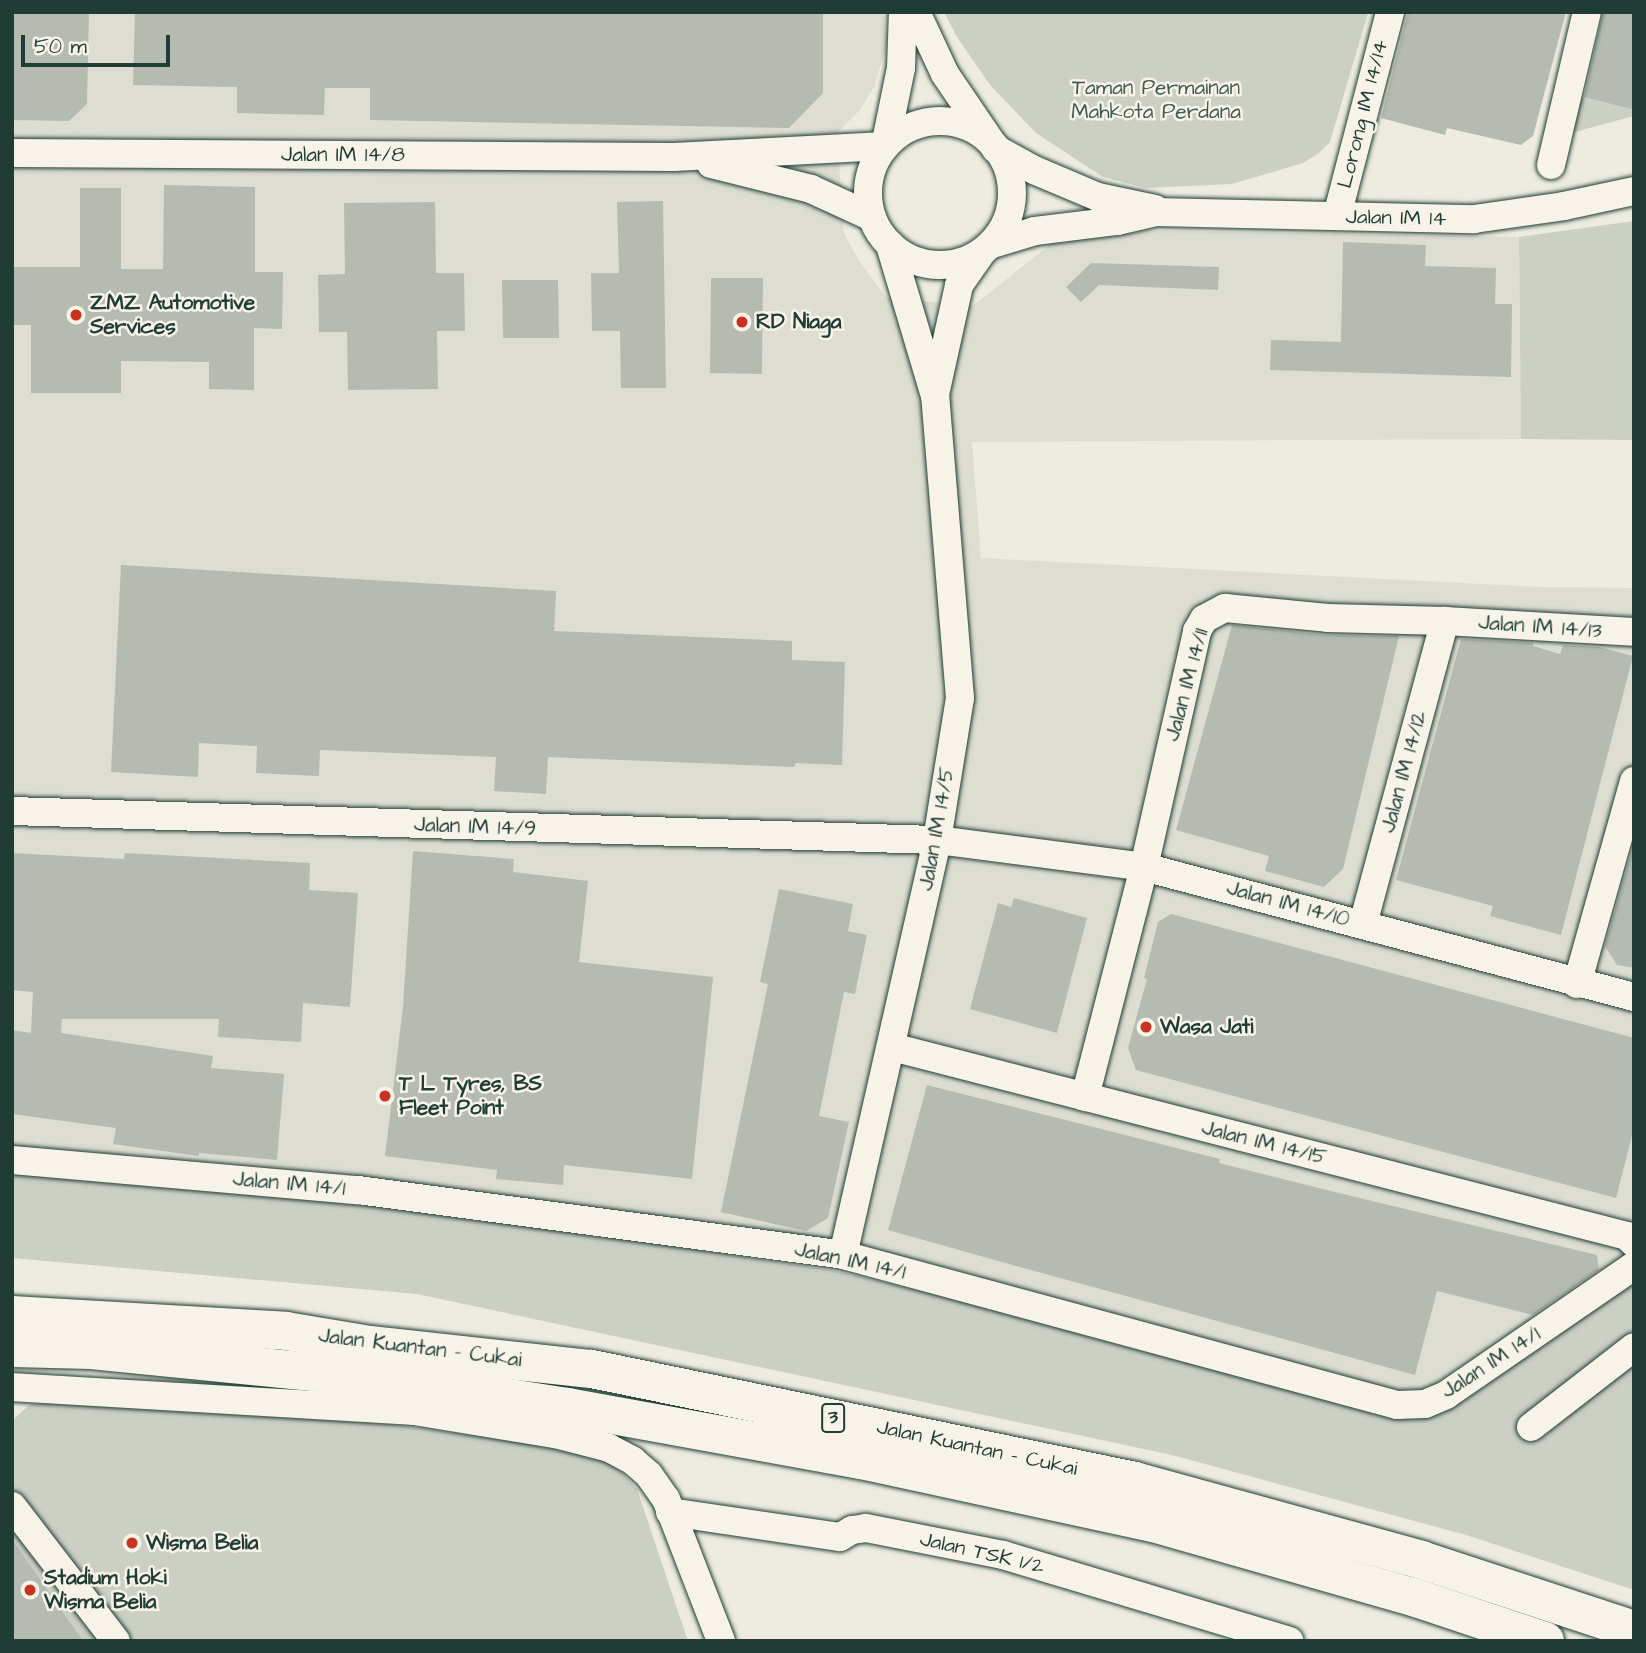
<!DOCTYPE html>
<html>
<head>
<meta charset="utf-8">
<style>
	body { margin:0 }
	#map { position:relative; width:1646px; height:1653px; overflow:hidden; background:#eeece1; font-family:"Architects Daughter",sans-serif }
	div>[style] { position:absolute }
	.built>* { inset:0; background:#ddddd2 }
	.green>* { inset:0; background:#cccfc4 }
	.building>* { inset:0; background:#b5bbb0 }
	.roads { filter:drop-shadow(0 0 2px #1f3d34) drop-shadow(0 0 2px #1f3d34) }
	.minor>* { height:28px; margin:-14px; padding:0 14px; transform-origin:14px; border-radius:14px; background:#f7f3e8 }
	.minor>.ring { margin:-14px; padding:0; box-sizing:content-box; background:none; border:28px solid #f7f3e8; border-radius:50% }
	.highway>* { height:38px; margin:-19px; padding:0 19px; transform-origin:19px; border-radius:19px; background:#f7f3e8 }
	.dots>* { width:19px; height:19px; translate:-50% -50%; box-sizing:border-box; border:4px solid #f7f3e8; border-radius:50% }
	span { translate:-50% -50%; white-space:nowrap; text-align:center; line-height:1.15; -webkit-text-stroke:5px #f7f3e8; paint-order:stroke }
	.shield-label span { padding:2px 5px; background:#f7f3e8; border:2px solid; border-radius:5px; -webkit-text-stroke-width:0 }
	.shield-label { font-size:19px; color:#1f3d34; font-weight:700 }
	.park-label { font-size:21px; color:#425a51 }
	.street-label { font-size:21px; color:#1f3d34 }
	.poi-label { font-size:21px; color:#1f3d34; font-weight:700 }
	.left { translate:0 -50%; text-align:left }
	.frame { position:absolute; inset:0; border:14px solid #1f3d34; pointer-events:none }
	.scale { position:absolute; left:21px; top:35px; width:149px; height:32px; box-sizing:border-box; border:4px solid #1f3d34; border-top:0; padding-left:9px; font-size:21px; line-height:24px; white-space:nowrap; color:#1f3d34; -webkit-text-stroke:5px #f7f3e8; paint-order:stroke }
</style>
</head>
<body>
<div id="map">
	<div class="built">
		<i style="clip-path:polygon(12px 12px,884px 12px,887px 44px,874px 87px,860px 110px,837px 133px,844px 233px,859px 261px,886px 297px,973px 306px,1052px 243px,1069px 235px,1103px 230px,1519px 237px,1521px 439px,972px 442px,981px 558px,1542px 587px,1634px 588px,1634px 1266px,1425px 1404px,843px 1255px,12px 1154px)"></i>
	</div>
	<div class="green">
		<i style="clip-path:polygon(944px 12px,1367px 12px,1368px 13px,1330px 142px,1319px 153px,1303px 163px,1232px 184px,1146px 188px,1103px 177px,1036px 133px,990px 85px,957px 37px)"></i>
		<i style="clip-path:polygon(1580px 96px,1634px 110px,1634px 116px,1571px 133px)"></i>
		<i style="clip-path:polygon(1634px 221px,1634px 440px,1521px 439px,1519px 237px)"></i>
		<i style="clip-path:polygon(12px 1173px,462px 1214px,836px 1271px,1125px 1338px,1399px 1415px,1634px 1278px,1634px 1590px,1466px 1535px,1172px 1455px,417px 1294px,12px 1258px)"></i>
		<i style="clip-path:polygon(45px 1403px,389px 1424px,581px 1451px,612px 1463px,637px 1489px,688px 1641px,12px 1641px,12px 1456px,15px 1455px,12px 1451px,12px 1421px,29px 1405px)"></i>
	</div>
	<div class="building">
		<i style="clip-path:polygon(12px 12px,89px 12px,87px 104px,69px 121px,12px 120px)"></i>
		<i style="clip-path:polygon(135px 12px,823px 12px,823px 93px,789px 128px,370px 120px,370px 88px,325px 88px,324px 115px,237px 113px,237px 87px,133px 85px)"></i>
		<i style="clip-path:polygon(1408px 12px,1566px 12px,1533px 136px,1521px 145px,1447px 128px,1445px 135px,1381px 118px)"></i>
		<i style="clip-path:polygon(1603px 12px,1634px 12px,1634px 110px,1584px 97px)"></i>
		<i style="clip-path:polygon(164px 185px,255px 187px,255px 272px,283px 272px,282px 329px,254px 328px,254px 390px,209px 389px,209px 362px,121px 361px,121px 393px,31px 393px,31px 325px,12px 325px,12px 267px,80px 267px,80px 188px,121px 188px,121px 269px,163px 269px)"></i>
		<i style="clip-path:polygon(663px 201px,666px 388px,621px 388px,620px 331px,592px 331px,591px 273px,619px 273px,617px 202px)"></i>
		<i style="clip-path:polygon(435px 202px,436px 273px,464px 273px,465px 331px,437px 331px,438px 389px,348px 390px,347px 332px,319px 332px,318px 275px,345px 274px,344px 203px)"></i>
		<i style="clip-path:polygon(1343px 242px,1426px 245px,1425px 266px,1496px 268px,1495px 304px,1512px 304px,1511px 377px,1270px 370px,1271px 340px,1341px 342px)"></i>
		<i style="clip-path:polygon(1091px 263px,1219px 267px,1218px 290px,1099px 285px,1081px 302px,1066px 287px)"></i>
		<i style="clip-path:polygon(711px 278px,763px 278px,762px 374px,710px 373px)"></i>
		<i style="clip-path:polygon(502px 280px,558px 280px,559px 338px,503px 338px)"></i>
		<i style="clip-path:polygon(121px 565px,556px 591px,554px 631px,792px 641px,792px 660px,845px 662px,842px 765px,796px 763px,794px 767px,548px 757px,546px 794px,494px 791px,496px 757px,320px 750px,319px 776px,256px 773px,257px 746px,199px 743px,198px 777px,111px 772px)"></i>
		<i style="clip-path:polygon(1232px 625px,1326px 635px,1399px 636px,1343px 869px,1324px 887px,1265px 871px,1269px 856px,1176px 830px)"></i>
		<i style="clip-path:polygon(1461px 639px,1533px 643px,1533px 646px,1560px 654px,1563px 645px,1599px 647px,1633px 656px,1561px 935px,1490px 916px,1493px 906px,1396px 880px)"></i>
		<i style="clip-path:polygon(1634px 843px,1634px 968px,1617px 965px,1605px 946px)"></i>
		<i style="clip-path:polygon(413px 851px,514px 859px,513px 872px,588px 881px,579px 962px,713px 977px,692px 1179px,564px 1165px,563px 1185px,496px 1179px,497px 1170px,385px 1156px,403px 1007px)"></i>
		<i style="clip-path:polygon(12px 853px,124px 859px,125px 853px,310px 863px,309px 890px,358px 893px,350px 1007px,303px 1003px,301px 1042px,218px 1037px,219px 1019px,62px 1019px,61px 1033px,213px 1056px,211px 1068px,284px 1074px,277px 1160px,199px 1153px,199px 1156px,113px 1144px,116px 1128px,12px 1114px,12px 1030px,31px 1033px,33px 992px,12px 990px)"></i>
		<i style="clip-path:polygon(779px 889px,853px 904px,848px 931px,867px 935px,855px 994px,844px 992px,819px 1116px,849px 1122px,828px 1218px,806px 1231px,721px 1212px,768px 984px,760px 982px)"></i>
		<i style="clip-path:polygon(1014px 898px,1087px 918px,1057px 1033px,970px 1009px,998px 903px,1011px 907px)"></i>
		<i style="clip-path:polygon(1171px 914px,1634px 1038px,1634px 1128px,1616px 1198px,1136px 1070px,1128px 1048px,1147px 979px,1144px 978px,1158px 922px)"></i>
		<i style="clip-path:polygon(927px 1085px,1220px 1159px,1219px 1163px,1343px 1194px,1597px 1255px,1599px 1270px,1533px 1315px,1437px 1291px,1415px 1375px,1020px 1267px,888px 1230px)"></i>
		<i style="clip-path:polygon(12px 1539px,83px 1641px,12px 1641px)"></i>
	</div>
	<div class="roads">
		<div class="minor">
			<i style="left:916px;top:12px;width:68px;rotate:64.9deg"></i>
			<i style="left:945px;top:74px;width:91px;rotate:55.8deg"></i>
			<i style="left:996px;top:149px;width:43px;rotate:28.9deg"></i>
			<i style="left:1034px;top:170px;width:69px;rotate:22.9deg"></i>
			<i style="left:1098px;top:197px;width:58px;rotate:11.9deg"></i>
			<i class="ring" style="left:868px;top:121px;width:116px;height:116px"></i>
			<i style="left:12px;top:153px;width:662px;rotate:0.35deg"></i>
			<i style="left:674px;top:157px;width:211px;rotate:-3deg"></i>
			<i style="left:885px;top:146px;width:80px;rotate:-78.4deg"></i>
			<i style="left:901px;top:68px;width:56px;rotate:-88deg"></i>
			<i style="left:711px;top:164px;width:103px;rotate:14deg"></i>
			<i style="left:811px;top:189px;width:67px;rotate:24.7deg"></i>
			<i style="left:1551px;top:165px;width:157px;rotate:-76.8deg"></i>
			<i style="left:1337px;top:216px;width:211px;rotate:-75.4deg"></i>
			<i style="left:992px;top:244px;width:45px;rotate:-16.8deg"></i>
			<i style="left:1035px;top:231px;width:83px;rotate:-7deg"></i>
			<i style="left:1117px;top:221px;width:40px;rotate:-13deg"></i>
			<i style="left:1156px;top:212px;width:318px;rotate:1.3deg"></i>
			<i style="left:1474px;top:219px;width:91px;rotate:-8.2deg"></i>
			<i style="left:1564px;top:206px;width:72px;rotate:-12.1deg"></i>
			<i style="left:936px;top:390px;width:107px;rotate:-77.6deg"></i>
			<i style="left:959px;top:285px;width:39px;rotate:-55deg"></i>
			<i style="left:12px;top:811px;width:925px;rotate:1.8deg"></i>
			<i style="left:937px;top:840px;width:209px;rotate:7.4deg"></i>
			<i style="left:1144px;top:867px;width:507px;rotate:14.86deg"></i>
			<i style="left:1363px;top:924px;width:314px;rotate:-74.9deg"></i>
			<i style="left:1577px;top:984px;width:211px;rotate:-74.3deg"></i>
			<i style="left:892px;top:1047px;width:759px;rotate:14.42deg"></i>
			<i style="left:1627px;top:1236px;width:10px;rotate:45deg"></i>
			<i style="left:1085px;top:1097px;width:237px;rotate:-75.6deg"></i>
			<i style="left:1144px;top:867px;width:242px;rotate:-77.3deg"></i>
			<i style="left:1197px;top:631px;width:14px;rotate:-60deg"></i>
			<i style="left:1204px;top:619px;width:24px;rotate:-28deg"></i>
			<i style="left:1225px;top:608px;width:103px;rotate:5.5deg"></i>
			<i style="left:1328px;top:618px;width:117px;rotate:1.5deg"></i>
			<i style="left:1445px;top:621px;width:189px;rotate:3.3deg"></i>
			<i style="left:12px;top:1160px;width:347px;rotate:5deg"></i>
			<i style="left:358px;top:1190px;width:489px;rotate:7.6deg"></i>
			<i style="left:843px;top:1255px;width:574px;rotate:15.15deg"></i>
			<i style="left:1397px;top:1405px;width:28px;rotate:-2deg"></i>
			<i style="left:1425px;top:1404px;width:23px;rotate:-23deg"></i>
			<i style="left:1446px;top:1395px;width:228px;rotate:-34.5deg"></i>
			<i style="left:843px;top:1255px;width:426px;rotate:-77.2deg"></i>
			<i style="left:937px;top:840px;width:144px;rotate:-80.8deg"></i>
			<i style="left:960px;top:698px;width:303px;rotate:-94.7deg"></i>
			<i style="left:935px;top:396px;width:158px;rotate:-106.6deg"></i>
			<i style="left:12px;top:1387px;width:403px;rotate:3.4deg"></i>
			<i style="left:414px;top:1411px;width:143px;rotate:9.3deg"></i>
			<i style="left:555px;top:1434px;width:56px;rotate:14.5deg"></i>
			<i style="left:609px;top:1448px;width:27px;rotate:28deg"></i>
			<i style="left:633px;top:1461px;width:21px;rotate:41deg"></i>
			<i style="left:649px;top:1475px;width:29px;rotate:55deg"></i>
			<i style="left:666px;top:1499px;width:152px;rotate:68.8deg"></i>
			<i style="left:1531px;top:1427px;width:130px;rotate:-37.8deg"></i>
			<i style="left:12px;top:1506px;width:170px;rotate:52.4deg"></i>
			<i style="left:670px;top:1512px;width:172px;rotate:8.4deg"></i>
			<i style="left:840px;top:1537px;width:14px;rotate:-30deg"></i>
			<i style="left:852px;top:1530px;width:14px;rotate:-8deg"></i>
			<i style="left:866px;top:1528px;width:140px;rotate:11.1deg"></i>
			<i style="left:1003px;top:1555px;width:299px;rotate:16.7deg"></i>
		</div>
		<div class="highway">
			<i style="left:12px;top:1315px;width:274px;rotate:3.3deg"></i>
			<i style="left:286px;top:1331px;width:85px;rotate:9.5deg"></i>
			<i style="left:370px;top:1345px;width:223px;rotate:6.2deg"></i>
			<i style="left:592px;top:1369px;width:554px;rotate:11.65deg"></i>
			<i style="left:1135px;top:1481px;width:297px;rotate:15.4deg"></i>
			<i style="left:1421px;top:1560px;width:224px;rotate:18.2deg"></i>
			<i style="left:12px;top:1348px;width:79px;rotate:1.5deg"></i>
			<i style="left:91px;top:1350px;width:311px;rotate:5.7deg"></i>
			<i style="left:400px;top:1381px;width:170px;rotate:8.8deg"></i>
			<i style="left:568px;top:1407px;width:298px;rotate:10.3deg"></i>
			<i style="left:861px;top:1460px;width:299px;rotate:12.2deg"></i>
			<i style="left:1153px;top:1523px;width:273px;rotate:15.9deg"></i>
			<i style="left:1416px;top:1598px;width:136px;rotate:18.4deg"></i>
		</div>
	</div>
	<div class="dots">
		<i style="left:76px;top:315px;background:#c8321e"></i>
		<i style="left:742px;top:322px;background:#c8321e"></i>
		<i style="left:1146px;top:1027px;background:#c8321e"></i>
		<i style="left:385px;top:1096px;background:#c8321e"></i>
		<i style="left:132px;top:1543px;background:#c8321e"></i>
		<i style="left:30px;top:1590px;background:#c8321e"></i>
	</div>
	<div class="shield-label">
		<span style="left:833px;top:1418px">3</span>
	</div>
	<div class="park-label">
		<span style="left:1156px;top:100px">Taman Permainan<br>Mahkota Perdana</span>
	</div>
	<div class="street-label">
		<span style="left:1363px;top:114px;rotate:-76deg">Lorong IM 14/14</span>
		<span style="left:343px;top:155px">Jalan IM 14/8</span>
		<span style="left:1396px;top:218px;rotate:1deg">Jalan IM 14</span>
		<span style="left:1540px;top:627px;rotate:4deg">Jalan IM 14/13</span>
		<span style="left:1187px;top:685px;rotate:-75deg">Jalan IM 14/11</span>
		<span style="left:1404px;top:772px;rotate:-75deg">Jalan IM 14/12</span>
		<span style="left:475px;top:827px;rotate:2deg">Jalan IM 14/9</span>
		<span style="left:937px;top:829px;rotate:-80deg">Jalan IM 14/5</span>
		<span style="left:1288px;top:904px;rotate:15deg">Jalan IM 14/10</span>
		<span style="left:1264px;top:1143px;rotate:14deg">Jalan IM 14/15</span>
		<span style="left:289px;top:1184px;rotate:5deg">Jalan IM 14/1</span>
		<span style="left:850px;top:1261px;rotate:12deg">Jalan IM 14/1</span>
		<span style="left:420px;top:1348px;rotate:7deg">Jalan Kuantan - Cukai</span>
		<span style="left:1491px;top:1363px;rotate:-33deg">Jalan IM 14/1</span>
		<span style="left:977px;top:1448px;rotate:12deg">Jalan Kuantan - Cukai</span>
		<span style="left:982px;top:1553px;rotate:13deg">Jalan TSK 1/2</span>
	</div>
	<div class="poi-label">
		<span class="left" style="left:90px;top:315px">ZMZ Automotive<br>Services</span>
		<span class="left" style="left:756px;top:322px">RD Niaga</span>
		<span class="left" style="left:1160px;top:1027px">Wasa Jati</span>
		<span class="left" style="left:399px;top:1096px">T L Tyres, BS<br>Fleet Point</span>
		<span class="left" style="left:146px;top:1543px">Wisma Belia</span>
		<span class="left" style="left:44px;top:1590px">Stadium Hoki<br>Wisma Belia</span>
	</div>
	<div class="frame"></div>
	<div class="scale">50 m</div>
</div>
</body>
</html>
